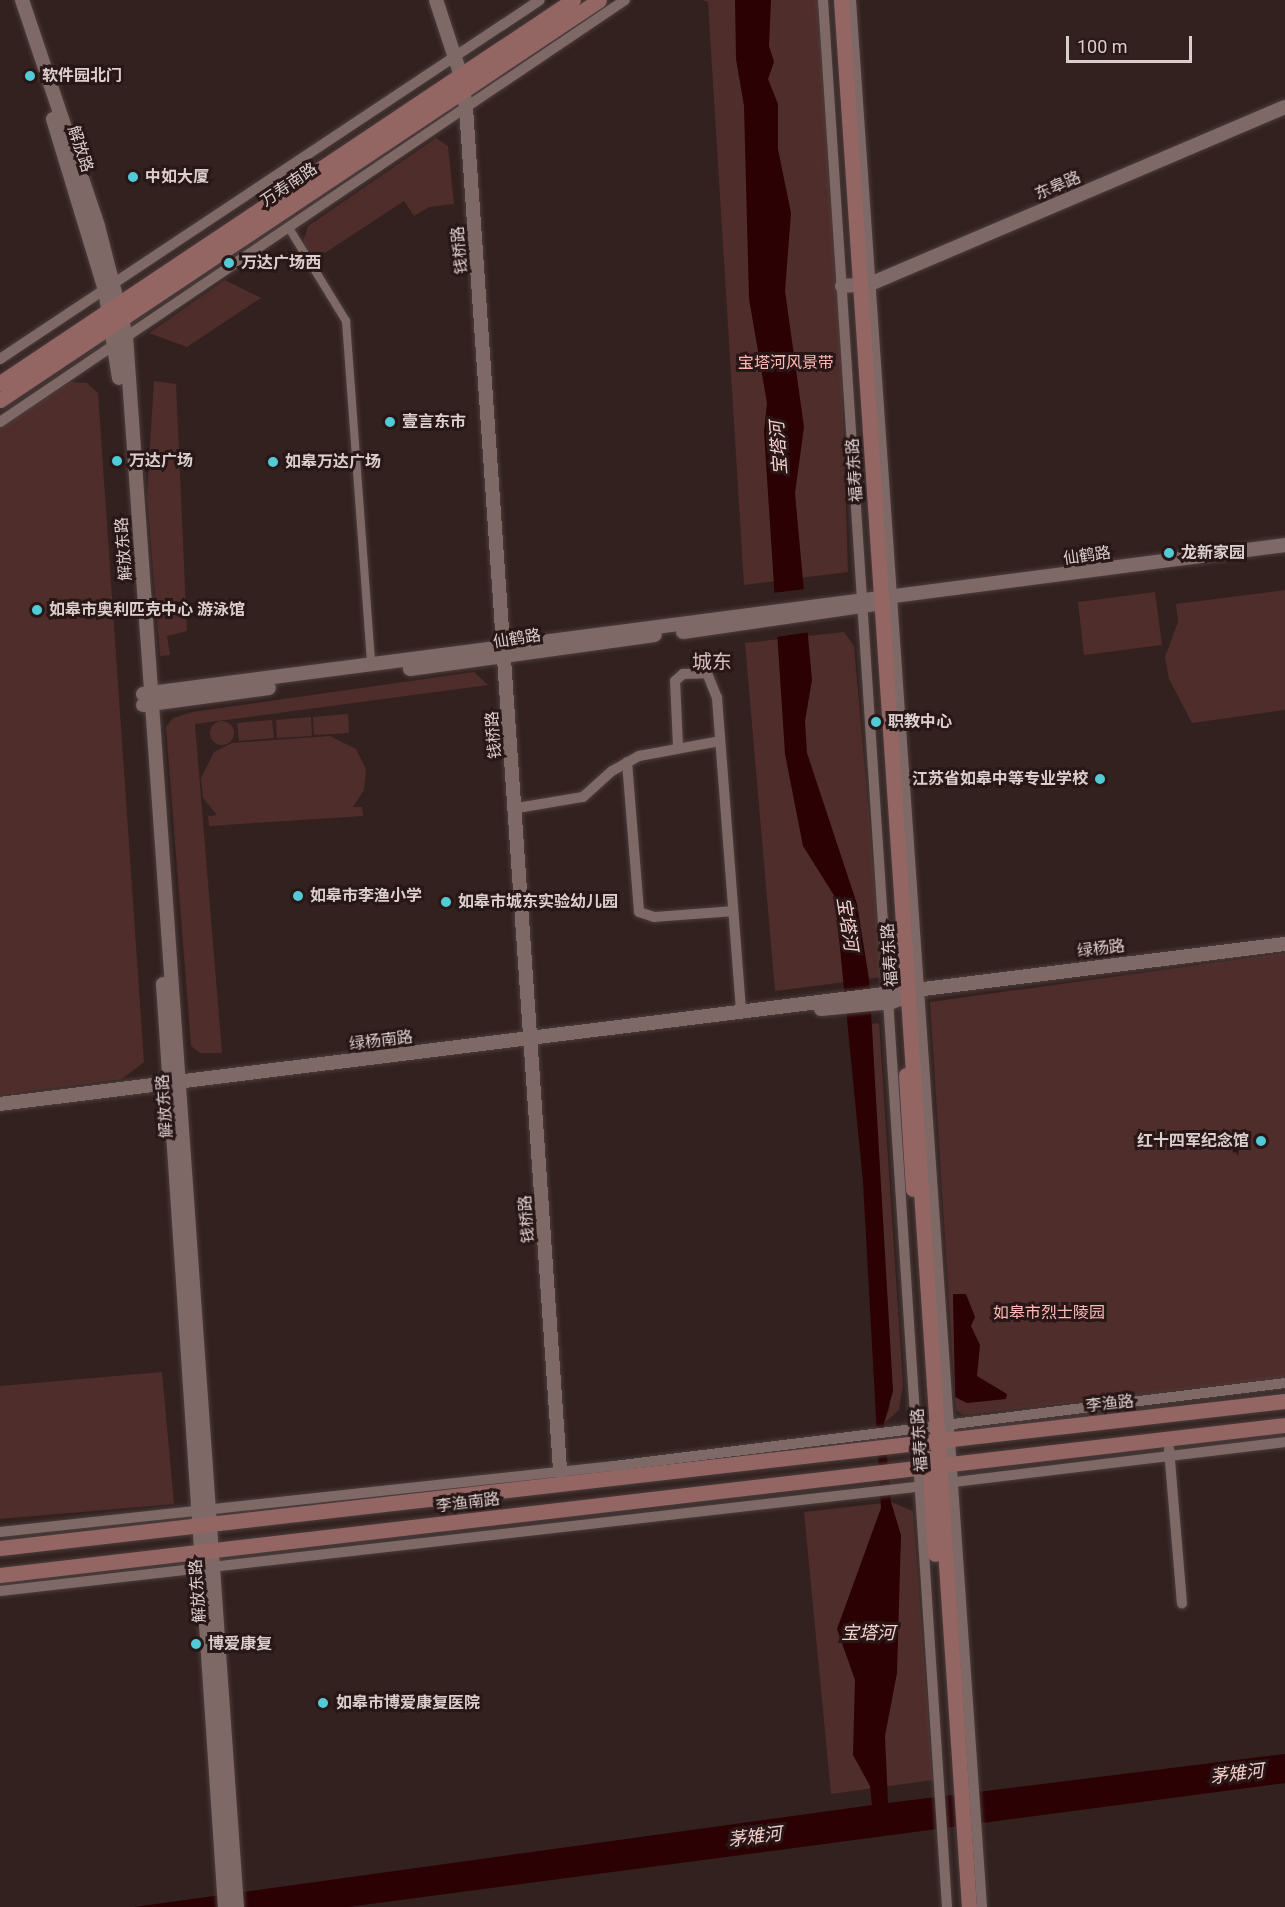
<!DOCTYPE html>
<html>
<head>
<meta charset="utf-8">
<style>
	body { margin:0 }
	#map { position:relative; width:1285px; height:1907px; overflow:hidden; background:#32211f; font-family:Roboto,"Noto Sans SC",sans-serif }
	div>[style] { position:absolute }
	.green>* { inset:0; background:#4f2d2b }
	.round { border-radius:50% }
	.water>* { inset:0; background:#2c0103 }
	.pier>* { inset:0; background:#32211f }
	.roads { filter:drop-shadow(0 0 2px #4b3d3c) drop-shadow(0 0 2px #4b3d3c) }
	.pedestrian>* { height:8px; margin:-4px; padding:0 4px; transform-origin:4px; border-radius:4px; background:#7e6967 }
	.minor>* { height:10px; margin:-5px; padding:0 5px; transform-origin:5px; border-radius:5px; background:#7e6967 }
	.tertiary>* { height:14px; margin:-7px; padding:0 7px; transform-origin:7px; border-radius:7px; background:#7e6967 }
	.secondary>* { height:15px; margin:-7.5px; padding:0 7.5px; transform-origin:7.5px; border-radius:7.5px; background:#936664 }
	.dots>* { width:16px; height:16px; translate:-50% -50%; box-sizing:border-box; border:3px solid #281716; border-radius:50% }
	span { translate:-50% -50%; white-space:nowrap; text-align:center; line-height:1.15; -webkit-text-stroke:6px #281716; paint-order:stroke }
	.poi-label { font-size:16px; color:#dbcfce; font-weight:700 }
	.left { translate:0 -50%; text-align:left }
	.right { translate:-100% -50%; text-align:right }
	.street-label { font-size:16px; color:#dbcfce }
	.park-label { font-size:16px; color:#ffb9b4 }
	.water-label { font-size:18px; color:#f5d1ce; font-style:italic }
	.quarter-label { font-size:20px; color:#d6bebc }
	.scale { position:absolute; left:1066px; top:36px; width:126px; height:27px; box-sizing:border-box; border:3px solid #dbcfce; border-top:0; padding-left:8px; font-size:18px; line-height:21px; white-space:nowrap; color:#dbcfce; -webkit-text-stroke:4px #281716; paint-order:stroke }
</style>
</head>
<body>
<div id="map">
	<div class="green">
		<i style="clip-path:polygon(702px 0,818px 0,841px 349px,848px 572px,744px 585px,708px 2px)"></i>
		<i style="clip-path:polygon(436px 138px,448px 146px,454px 204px,429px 207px,414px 216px,404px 201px,314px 260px,303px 242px,308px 226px)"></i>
		<i style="clip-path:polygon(225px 280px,261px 298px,187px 347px,149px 333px)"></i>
		<i style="clip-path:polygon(154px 381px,176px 384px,187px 631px,167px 636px,170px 655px,160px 656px,147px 495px)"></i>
		<i style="clip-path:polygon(70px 382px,87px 383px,98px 393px,144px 1062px,122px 1079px,0 1095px,0 428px)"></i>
		<i style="clip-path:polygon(1285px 590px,1285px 710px,1192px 723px,1169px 679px,1165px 657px,1178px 622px,1176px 604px)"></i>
		<i style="clip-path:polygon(1155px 592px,1162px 645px,1084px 655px,1078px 602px)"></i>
		<i style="clip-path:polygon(844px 632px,854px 646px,883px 977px,775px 991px,745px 643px)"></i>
		<i style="clip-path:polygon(474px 672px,488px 685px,195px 724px,222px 1053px,200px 1053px,191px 1046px,166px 727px,173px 718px,192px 712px)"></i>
		<i style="clip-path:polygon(348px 714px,349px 733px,314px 735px,313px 717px)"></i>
		<i style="clip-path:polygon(311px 717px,312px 736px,277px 738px,276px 720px)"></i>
		<i style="clip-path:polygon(272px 720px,274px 738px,239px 741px,237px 723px)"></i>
		<i class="round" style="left:210px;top:721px;width:24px;height:24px"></i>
		<i style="clip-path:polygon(330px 736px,356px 749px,366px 769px,364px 790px,353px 807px,362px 807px,363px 816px,209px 826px,208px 816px,217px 815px,203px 798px,201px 778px,214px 752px,232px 743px)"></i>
		<i style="clip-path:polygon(1285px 953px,1285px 1378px,963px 1415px,956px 1410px,955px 1397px,930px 1002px)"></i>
		<i style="clip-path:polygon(879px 1023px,903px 1385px,899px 1410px,884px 1423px,890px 1407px,872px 1024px)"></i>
		<i style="clip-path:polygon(162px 1372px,174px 1504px,0 1519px,0 1386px)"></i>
		<i style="clip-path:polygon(891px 1502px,913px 1511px,933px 1780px,831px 1794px,804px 1512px)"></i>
	</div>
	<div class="water">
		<i style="clip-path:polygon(735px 0,771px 0,769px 46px,774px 62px,768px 79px,778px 104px,778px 149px,791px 213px,785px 291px,804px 427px,795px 493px,812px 680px,805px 721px,807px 753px,857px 904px,869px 979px,893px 1391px,884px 1423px,891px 1502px,901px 1535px,897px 1673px,885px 1736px,888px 1803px,1285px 1754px,1285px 1783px,348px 1907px,134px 1907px,872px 1805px,870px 1786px,853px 1755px,855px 1680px,837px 1629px,881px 1508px,863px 1182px,835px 897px,803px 846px,785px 754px,764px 432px,767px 403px,749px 299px,744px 106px,736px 59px)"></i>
		<i style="clip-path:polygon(953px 1294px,966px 1294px,975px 1317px,971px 1326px,980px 1345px,977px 1376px,1007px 1394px,1006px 1399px,967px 1403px,955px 1397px)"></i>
	</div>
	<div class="pier">
		<i style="clip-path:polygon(806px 589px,810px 632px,777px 637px,772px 593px)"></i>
	</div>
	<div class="roads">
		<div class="pedestrian">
			<i style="left:289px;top:228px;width:109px;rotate:58.5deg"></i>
			<i style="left:346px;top:321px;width:345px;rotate:85.8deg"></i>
		</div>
		<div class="minor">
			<i style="left:823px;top:0;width:1911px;rotate:86.28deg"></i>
			<i style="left:851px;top:0;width:1911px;rotate:86.07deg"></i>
			<i style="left:0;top:359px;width:648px;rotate:-33.62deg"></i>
			<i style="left:0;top:422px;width:754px;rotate:-34.03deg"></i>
			<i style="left:678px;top:746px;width:65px;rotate:-92.6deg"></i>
			<i style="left:675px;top:681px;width:11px;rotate:-41deg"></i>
			<i style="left:683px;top:674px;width:24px;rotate:-2deg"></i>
			<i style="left:707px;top:673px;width:27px;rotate:68deg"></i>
			<i style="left:717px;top:698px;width:316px;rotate:85.6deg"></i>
			<i style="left:627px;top:762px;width:150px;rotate:85.4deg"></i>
			<i style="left:639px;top:912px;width:16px;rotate:18deg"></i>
			<i style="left:654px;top:917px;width:79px;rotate:-4.3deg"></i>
			<i style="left:523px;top:807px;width:61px;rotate:-9.5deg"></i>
			<i style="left:583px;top:797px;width:39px;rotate:-42deg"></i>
			<i style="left:612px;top:771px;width:31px;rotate:-29deg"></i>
			<i style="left:639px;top:756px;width:82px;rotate:-10.5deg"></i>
			<i style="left:1169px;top:1449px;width:155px;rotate:85.2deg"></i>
			<i style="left:946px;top:1483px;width:341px;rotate:-6.9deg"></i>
			<i style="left:0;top:1532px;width:618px;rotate:-6.14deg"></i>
			<i style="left:614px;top:1466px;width:676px;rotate:-7.05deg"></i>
			<i style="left:0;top:1591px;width:930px;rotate:-6.48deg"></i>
		</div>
		<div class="tertiary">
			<i style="left:22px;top:0;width:238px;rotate:71.4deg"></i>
			<i style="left:98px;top:226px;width:114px;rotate:75.7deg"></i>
			<i style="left:126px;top:336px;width:1575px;rotate:85.96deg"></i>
			<i style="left:436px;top:0;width:80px;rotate:71.8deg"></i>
			<i style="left:461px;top:76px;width:32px;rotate:81deg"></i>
			<i style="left:466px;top:108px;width:1366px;rotate:86.05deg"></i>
			<i style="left:53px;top:119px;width:179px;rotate:73.1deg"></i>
			<i style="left:105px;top:290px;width:89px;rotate:81deg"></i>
			<i style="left:842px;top:286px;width:28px;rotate:-4deg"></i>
			<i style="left:870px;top:284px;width:451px;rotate:-23.1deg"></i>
			<i style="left:683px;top:632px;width:208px;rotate:-8.3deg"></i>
			<i style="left:410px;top:669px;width:247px;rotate:-7.9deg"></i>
			<i style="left:143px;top:694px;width:1152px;rotate:-7.43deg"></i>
			<i style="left:143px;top:705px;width:127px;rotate:-7.7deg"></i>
			<i style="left:163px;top:984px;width:925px;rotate:86.16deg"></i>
			<i style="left:821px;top:1009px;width:71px;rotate:-5.6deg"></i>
			<i style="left:892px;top:1002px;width:26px;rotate:-21deg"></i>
			<i style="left:0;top:1104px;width:1295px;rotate:-7.1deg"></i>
		</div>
		<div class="secondary">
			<i style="left:841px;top:0;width:1911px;rotate:86.16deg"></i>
			<i style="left:0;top:383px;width:689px;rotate:-33.76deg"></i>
			<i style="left:0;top:400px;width:720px;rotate:-33.73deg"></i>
			<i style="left:906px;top:1075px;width:114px;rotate:86.5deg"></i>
			<i style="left:929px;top:1458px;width:96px;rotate:86.4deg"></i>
			<i style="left:0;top:1548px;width:1293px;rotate:-6.53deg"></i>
			<i style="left:0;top:1575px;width:1294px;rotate:-6.66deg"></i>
		</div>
	</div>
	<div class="dots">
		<i style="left:30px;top:76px;background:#52cbd7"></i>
		<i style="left:133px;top:177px;background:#52cbd7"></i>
		<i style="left:229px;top:263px;background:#52cbd7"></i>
		<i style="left:390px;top:422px;background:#52cbd7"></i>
		<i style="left:117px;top:461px;background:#52cbd7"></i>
		<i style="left:273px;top:462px;background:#52cbd7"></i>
		<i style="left:1169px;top:553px;background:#52cbd7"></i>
		<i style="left:37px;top:610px;background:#52cbd7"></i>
		<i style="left:876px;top:722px;background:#52cbd7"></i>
		<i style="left:1100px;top:779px;background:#52cbd7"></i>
		<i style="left:298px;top:896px;background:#52cbd7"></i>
		<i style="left:446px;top:902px;background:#52cbd7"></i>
		<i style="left:1261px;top:1141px;background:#52cbd7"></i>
		<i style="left:196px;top:1644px;background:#52cbd7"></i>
		<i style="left:323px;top:1703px;background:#52cbd7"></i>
	</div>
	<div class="poi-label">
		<span class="left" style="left:42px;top:76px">软件园北门</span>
		<span class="left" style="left:145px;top:177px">中如大厦</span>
		<span class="left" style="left:241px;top:263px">万达广场西</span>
		<span class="left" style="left:402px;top:422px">壹言东市</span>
		<span class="left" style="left:129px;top:461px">万达广场</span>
		<span class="left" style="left:285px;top:462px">如皋万达广场</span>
		<span class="left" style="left:1181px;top:553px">龙新家园</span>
		<span class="left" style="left:49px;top:610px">如皋市奥利匹克中心 游泳馆</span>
		<span class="left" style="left:888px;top:722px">职教中心</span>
		<span class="right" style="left:1088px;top:779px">江苏省如皋中等专业学校</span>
		<span class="left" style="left:310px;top:896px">如皋市李渔小学</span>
		<span class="left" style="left:458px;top:902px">如皋市城东实验幼儿园</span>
		<span class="right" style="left:1249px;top:1141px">红十四军纪念馆</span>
		<span class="left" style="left:208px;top:1644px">博爱康复</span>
		<span class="left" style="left:336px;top:1703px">如皋市博爱康复医院</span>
	</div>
	<div class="street-label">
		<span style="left:80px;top:149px;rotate:72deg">解放路</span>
		<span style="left:289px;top:185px;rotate:-34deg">万寿南路</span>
		<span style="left:1058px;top:186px;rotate:-23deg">东皋路</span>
		<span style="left:460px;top:250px;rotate:-95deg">钱桥路</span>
		<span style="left:855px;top:470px;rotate:-94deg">福寿东路</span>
		<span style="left:124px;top:549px;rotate:-94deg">解放东路</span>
		<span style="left:1087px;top:556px;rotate:-8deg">仙鹤路</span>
		<span style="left:517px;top:639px;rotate:-9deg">仙鹤路</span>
		<span style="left:494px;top:735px;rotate:-94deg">钱桥路</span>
		<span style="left:1101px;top:949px;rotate:-7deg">绿杨路</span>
		<span style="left:890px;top:955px;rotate:-94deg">福寿东路</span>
		<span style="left:381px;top:1041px;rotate:-7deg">绿杨南路</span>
		<span style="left:165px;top:1106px;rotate:-94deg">解放东路</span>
		<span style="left:527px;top:1219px;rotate:-94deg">钱桥路</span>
		<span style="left:1110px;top:1404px;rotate:-6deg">李渔路</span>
		<span style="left:920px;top:1440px;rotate:-94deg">福寿东路</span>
		<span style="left:468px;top:1503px;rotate:-7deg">李渔南路</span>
		<span style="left:198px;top:1591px;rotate:-94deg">解放东路</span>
	</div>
	<div class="park-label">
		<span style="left:786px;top:363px">宝塔河风景带</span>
		<span style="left:1049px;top:1313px">如皋市烈士陵园</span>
	</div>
	<div class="water-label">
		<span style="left:779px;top:448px;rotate:-94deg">宝塔河</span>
		<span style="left:847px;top:924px;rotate:81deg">宝塔河</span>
		<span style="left:868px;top:1633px">宝塔河</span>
		<span style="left:1237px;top:1774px;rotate:-7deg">茅雉河</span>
		<span style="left:755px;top:1837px;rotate:-7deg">茅雉河</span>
	</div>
	<div class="quarter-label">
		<span style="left:712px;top:662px">城东</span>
	</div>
	<div class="scale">100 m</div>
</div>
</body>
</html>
